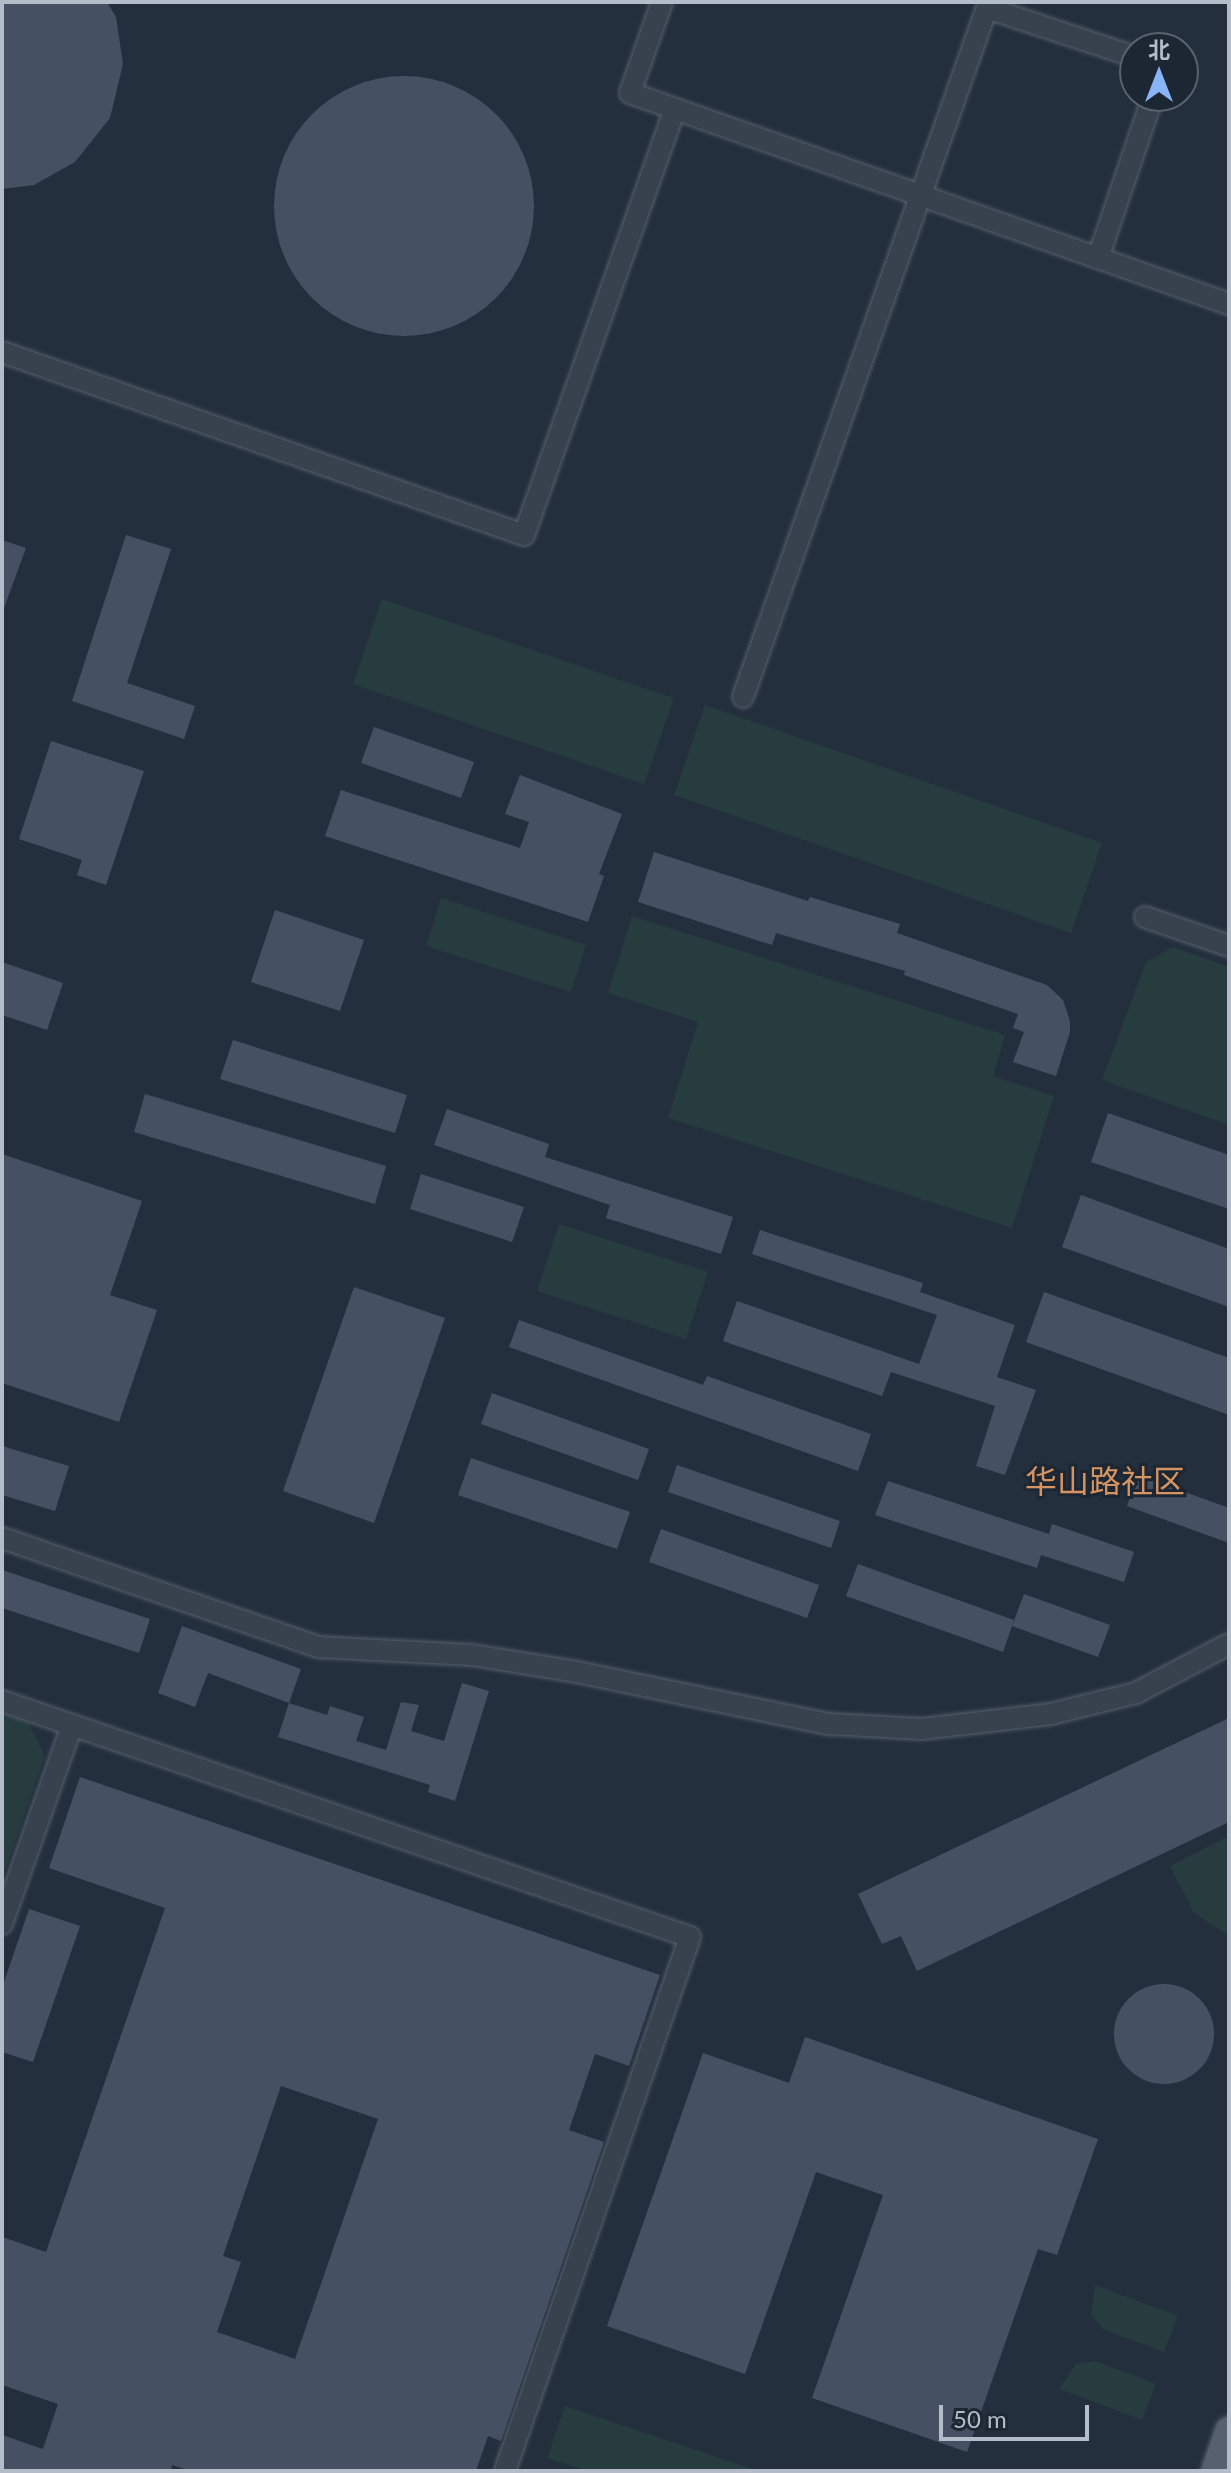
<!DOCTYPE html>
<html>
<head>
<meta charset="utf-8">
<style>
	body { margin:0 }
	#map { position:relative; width:1231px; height:2473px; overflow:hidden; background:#242f3e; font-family:Lato,"Noto Sans SC",sans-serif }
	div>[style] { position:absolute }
	.green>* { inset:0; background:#263c3f }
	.building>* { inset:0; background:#455162 }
	.round { border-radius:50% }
	.roads { filter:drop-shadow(0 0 2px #565f6c) drop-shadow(0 0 2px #565f6c) }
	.minor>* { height:20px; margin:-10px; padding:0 10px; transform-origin:10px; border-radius:10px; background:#38414e }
	.major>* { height:26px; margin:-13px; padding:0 13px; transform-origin:13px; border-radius:13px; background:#56606e }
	span { translate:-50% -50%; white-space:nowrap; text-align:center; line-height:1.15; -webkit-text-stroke:6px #1d2633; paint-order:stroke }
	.quarter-label { font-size:32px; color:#d59563 }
	.frame { position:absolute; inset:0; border:4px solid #b4bcc9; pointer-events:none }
	.north { position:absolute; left:1119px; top:32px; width:80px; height:80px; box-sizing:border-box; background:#1d2633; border:2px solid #59626f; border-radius:50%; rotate:0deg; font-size:22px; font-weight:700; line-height:32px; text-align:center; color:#b4bcc9 }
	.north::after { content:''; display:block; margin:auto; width:28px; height:36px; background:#8ab4f8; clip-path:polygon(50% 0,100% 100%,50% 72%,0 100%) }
	.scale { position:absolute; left:939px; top:2405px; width:150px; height:36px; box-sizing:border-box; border:4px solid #b4bcc9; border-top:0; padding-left:10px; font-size:24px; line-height:28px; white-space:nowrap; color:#b4bcc9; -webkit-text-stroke:6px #1d2633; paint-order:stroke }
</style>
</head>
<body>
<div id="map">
	<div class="green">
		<i style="clip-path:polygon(382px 599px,674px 698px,644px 784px,353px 684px)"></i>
		<i style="clip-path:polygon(705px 705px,1102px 843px,1071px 933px,674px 795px)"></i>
		<i style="clip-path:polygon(441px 898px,586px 945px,571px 992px,426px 946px)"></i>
		<i style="clip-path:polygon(632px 916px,1005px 1035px,993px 1076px,1054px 1096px,1012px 1228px,668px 1118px,698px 1022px,608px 993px)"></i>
		<i style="clip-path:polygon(1173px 947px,1229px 967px,1229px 1125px,1102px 1080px,1146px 962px)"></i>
		<i style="clip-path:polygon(559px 1224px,708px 1272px,686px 1339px,537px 1291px)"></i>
		<i style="clip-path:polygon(2px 1713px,28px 1722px,45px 1756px,2px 1879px)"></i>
		<i style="clip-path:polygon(1229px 1836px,1229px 1936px,1194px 1913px,1170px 1866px)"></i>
		<i style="clip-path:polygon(1095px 2285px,1178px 2316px,1164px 2352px,1104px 2330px,1091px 2315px)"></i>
		<i style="clip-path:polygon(1096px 2361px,1156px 2384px,1142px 2420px,1059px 2389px,1076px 2364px)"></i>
		<i style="clip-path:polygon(565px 2406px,759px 2471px,587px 2471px,547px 2458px)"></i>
	</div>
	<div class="building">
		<i style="clip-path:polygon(2px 2px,107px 2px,116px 17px,123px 64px,110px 118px,75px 162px,34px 185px,2px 189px)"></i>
		<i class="round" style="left:274px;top:76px;width:260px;height:260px"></i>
		<i style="clip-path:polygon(126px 535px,171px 549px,127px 683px,195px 706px,184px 739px,72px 701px)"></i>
		<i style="clip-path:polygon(2px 540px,26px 548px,4px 608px,2px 608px)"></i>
		<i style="clip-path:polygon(374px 727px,474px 762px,461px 798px,361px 763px)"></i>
		<i style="clip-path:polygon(51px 741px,144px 771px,106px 885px,77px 875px,82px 860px,19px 839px)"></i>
		<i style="clip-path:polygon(520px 775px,622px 814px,599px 874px,604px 876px,588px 922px,325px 836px,341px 790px,520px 848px,529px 822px,505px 814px)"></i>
		<i style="clip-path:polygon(654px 852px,808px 901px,810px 897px,900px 924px,897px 933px,1047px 985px,1063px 1000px,1070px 1021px,1070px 1032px,1056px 1076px,1013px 1062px,1024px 1032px,1013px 1028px,1018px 1014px,904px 975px,905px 971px,776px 933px,772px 945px,638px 902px)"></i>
		<i style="clip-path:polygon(275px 910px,364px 940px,340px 1011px,251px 982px)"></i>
		<i style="clip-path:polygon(2px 962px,63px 983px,47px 1030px,2px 1015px)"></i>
		<i style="clip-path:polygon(233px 1040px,407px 1095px,395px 1133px,220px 1079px)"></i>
		<i style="clip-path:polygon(145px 1094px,386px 1166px,375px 1204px,134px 1132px)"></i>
		<i style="clip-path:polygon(447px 1109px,549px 1144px,545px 1157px,733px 1217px,721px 1254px,606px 1218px,610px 1205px,434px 1145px)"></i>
		<i style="clip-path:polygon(1108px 1113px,1229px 1155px,1229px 1209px,1091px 1162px)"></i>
		<i style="clip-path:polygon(2px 1154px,142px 1201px,110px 1295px,157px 1310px,119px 1422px,2px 1383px)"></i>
		<i style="clip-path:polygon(421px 1174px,524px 1207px,512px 1242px,410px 1209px)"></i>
		<i style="clip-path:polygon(1081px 1195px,1229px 1249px,1229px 1307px,1062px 1247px)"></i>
		<i style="clip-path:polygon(760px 1230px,923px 1283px,920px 1292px,1015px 1325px,997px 1377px,1036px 1390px,1005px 1475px,976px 1466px,995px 1406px,891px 1372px,882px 1396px,723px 1341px,737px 1301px,919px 1364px,937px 1315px,752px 1254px)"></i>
		<i style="clip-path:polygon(354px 1287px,445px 1318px,374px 1523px,283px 1491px)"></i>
		<i style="clip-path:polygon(1044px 1292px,1229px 1358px,1229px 1415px,1026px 1342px)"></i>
		<i style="clip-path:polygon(519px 1320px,703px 1385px,707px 1376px,871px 1434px,858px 1471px,509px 1347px)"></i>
		<i style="clip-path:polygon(492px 1393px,649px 1449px,638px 1480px,481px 1424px)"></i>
		<i style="clip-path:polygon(2px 1446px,69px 1466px,55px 1511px,2px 1495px)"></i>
		<i style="clip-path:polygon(471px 1458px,630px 1512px,617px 1549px,458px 1495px)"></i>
		<i style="clip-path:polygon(677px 1465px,840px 1521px,831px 1548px,668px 1492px)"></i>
		<i style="clip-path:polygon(1138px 1475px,1229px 1508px,1229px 1543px,1127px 1506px)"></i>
		<i style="clip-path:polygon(888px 1481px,1049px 1534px,1052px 1524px,1134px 1552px,1124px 1582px,1041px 1555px,1037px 1568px,875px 1515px)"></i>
		<i style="clip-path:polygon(661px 1529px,819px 1585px,807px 1618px,649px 1562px)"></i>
		<i style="clip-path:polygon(858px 1564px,1014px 1620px,1003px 1652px,846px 1596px)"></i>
		<i style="clip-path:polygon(2px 1570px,150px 1619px,139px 1653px,2px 1608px)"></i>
		<i style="clip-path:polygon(1024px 1594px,1110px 1625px,1098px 1657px,1012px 1626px)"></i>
		<i style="clip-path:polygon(182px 1626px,301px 1669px,289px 1703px,208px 1673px,195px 1707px,158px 1693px)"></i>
		<i style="clip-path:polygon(462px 1683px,489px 1691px,455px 1801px,428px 1792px,430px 1785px,278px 1737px,289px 1703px,327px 1715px,330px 1706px,364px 1717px,356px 1741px,386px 1750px,401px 1702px,419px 1705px,411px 1731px,444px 1741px)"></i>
		<i style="clip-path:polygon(1229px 1718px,1229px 1822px,917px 1971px,901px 1936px,882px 1944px,858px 1894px)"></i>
		<i style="clip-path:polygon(evenodd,80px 1777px,660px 1975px,629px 2066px,595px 2054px,569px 2130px,604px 2142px,501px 2441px,488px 2436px,476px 2471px,191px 2471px,172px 2465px,171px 2471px,2px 2471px,2px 2435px,43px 2449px,58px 2404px,2px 2385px,2px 2237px,46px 2252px,165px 1908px,49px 1868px,80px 1777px,281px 2086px,378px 2119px,295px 2359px,217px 2332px,241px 2262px,223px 2256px,281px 2086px)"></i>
		<i style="clip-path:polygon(29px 1909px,80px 1926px,33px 2062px,2px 2052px,2px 1988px)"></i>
		<i class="round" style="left:1114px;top:1984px;width:100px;height:100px"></i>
		<i style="clip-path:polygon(805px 2037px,1098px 2139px,1057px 2255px,1038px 2249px,967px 2452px,812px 2398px,883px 2195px,816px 2172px,745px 2374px,607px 2326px,703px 2053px,789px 2083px)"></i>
	</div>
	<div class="roads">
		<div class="minor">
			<i style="left:662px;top:2px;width:96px;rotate:109.4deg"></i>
			<i style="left:630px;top:93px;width:635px;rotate:19.41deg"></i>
			<i style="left:987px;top:8px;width:156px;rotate:18.3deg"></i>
			<i style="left:1098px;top:258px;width:171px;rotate:-71.2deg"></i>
			<i style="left:2px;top:352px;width:553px;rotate:19.32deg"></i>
			<i style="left:524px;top:535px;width:452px;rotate:-70.5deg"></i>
			<i style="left:743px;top:697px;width:737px;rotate:-70.51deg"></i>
			<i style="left:1145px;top:917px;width:89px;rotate:19deg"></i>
			<i style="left:2px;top:1538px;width:334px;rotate:19deg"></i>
			<i style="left:318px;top:1647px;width:154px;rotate:3deg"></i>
			<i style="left:472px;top:1655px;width:106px;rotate:9.2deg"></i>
			<i style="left:577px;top:1672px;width:257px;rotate:11.7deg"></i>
			<i style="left:829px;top:1724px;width:93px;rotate:3.1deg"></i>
			<i style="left:922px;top:1729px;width:130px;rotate:-6.6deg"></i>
			<i style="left:1051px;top:1714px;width:88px;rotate:-13.9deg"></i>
			<i style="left:1136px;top:1693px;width:105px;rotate:-27.8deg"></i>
			<i style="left:2px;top:1701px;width:727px;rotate:18.93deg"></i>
			<i style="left:690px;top:1937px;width:565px;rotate:109.11deg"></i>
			<i style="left:2px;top:1924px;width:211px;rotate:-70.6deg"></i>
		</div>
		<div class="major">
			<i style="left:1215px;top:2471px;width:43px;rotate:-71.1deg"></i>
		</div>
	</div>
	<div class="quarter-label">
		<span style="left:1105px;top:1481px">华山路社区</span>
	</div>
	<div class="frame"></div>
	<div class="north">北</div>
	<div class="scale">50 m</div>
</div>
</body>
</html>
